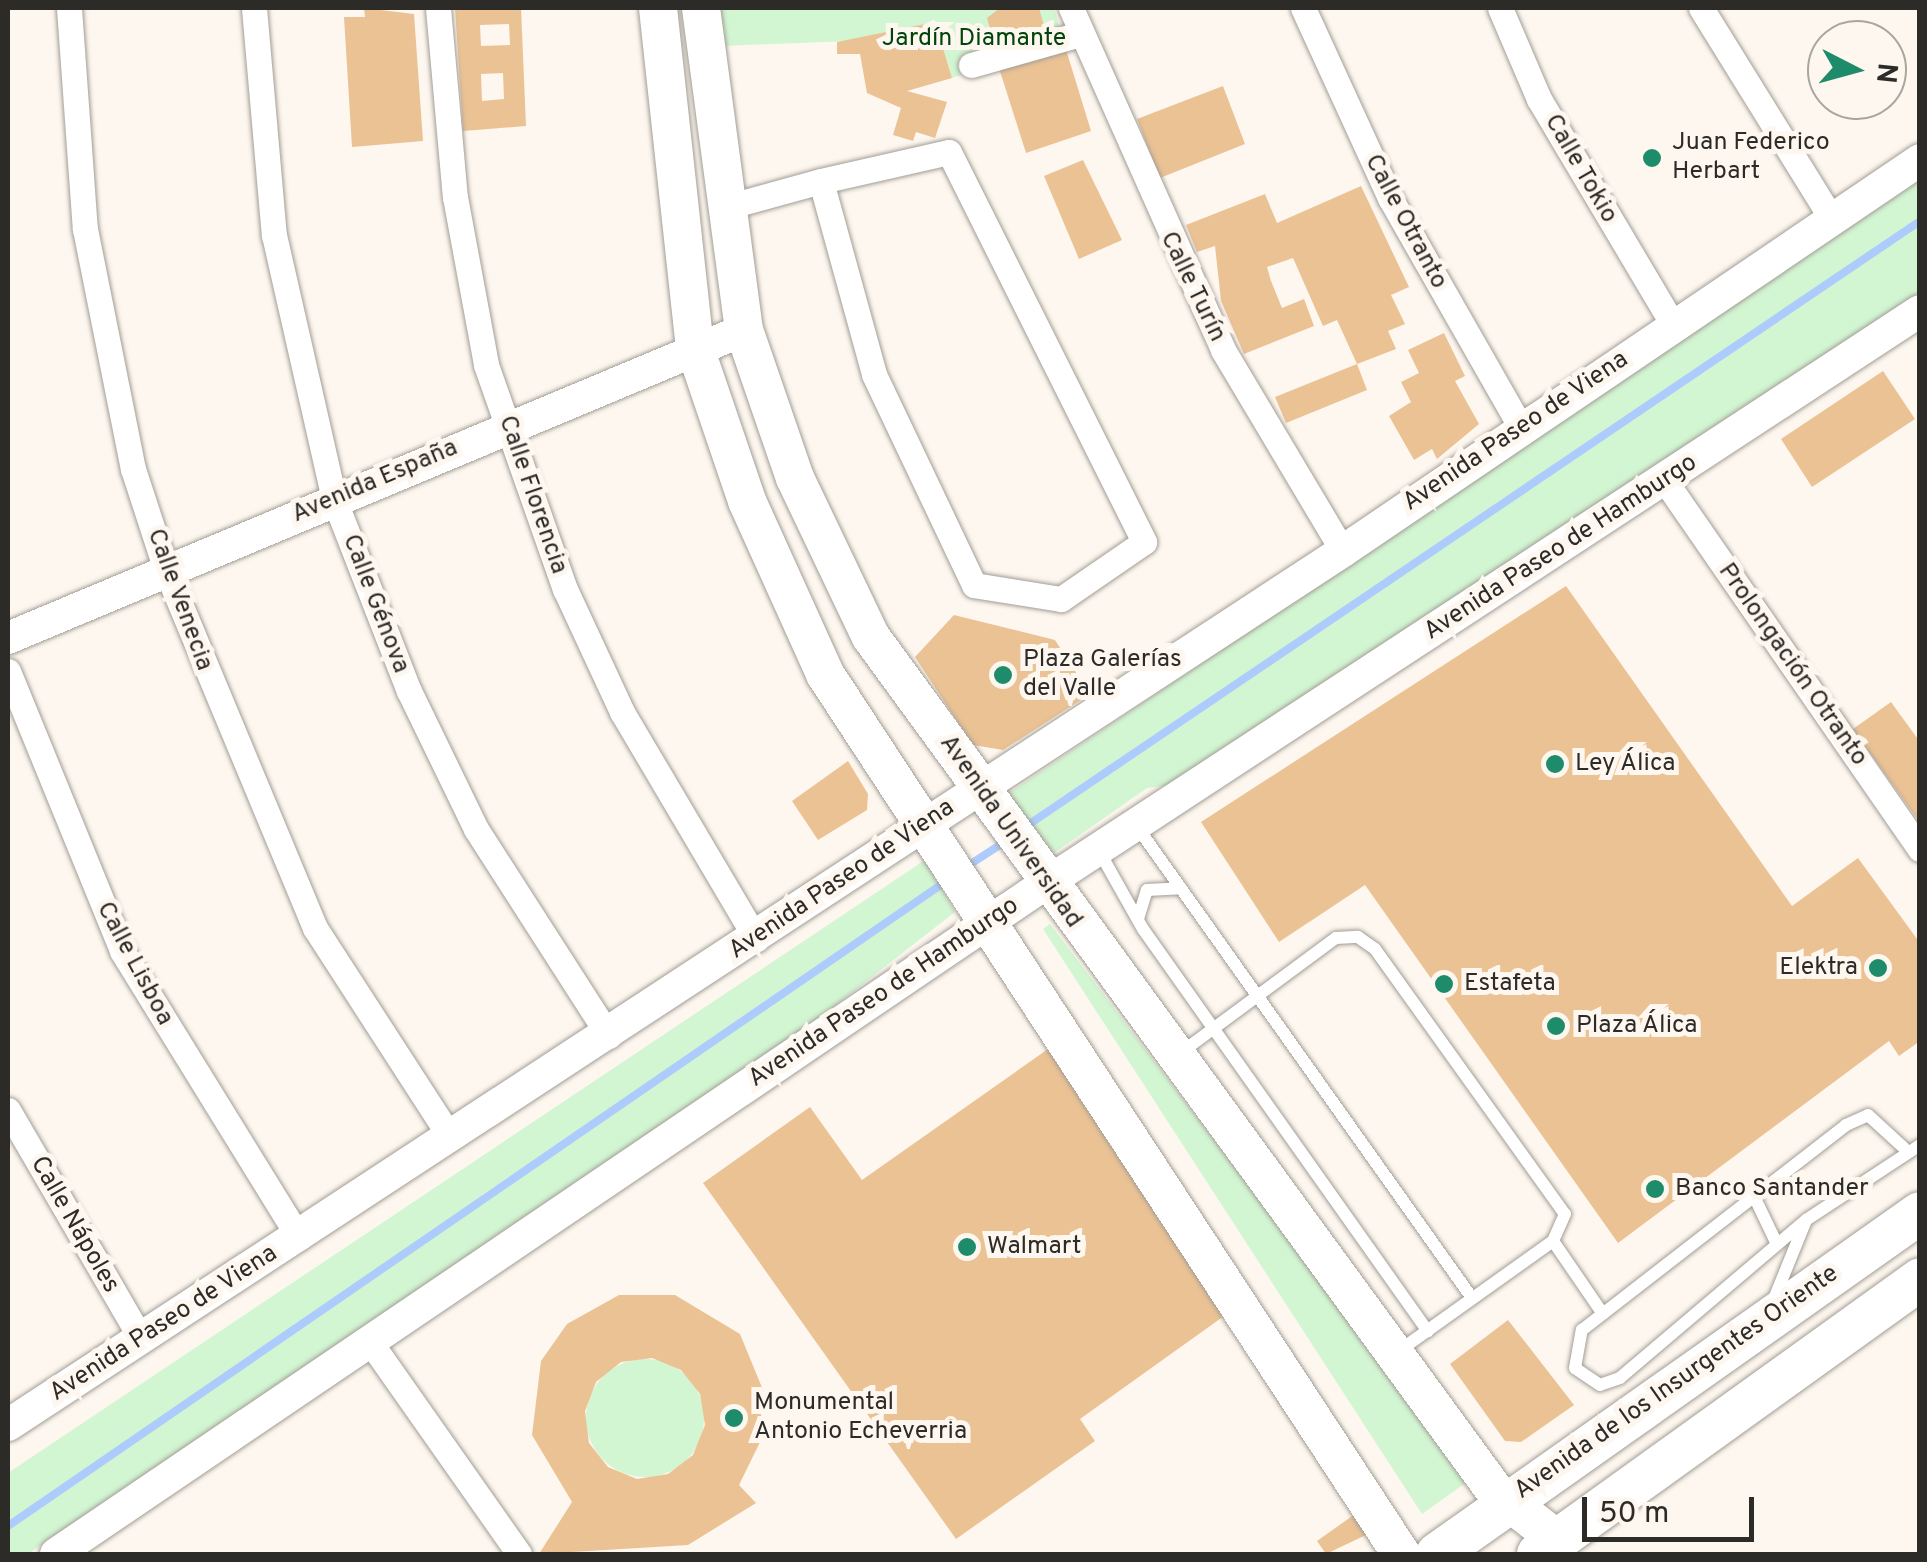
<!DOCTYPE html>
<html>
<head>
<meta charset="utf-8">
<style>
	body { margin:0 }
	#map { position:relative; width:1927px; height:1562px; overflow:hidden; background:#fdf7ef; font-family:Overpass,sans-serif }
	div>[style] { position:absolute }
	.green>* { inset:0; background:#d2f5d2 }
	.round { border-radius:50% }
	.stream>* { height:8px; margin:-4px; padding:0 4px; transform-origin:4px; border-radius:4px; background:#adccfd }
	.building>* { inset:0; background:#ebc294 }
	.roads { filter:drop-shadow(0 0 2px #a29d95) drop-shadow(0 0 2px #a29d95) }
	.service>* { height:12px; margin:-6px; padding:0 6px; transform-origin:6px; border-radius:6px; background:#fff }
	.minor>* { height:25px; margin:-12.5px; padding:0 12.5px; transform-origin:12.5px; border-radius:12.5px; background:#fff }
	.tertiary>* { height:32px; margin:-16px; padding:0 16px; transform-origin:16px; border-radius:16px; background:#fff }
	.secondary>* { height:38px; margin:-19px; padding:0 19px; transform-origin:19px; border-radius:19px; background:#fff }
	.trunk>* { height:42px; margin:-21px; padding:0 21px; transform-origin:21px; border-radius:21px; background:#fff }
	.dots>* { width:28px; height:28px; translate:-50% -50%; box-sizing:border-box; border:5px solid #fdf7ef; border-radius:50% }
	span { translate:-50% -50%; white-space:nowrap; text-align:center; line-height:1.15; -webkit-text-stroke:10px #fdf7ef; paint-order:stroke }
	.park-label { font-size:25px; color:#00440c }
	.poi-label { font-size:25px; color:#2d2b28 }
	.left { translate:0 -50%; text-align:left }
	.right { translate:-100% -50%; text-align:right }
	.street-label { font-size:25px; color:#2d2b28 }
	.frame { position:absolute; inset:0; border:10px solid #2d2b28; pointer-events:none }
	.north { position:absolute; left:1807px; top:20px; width:100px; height:100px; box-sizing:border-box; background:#fdf7ef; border:2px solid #aaa59f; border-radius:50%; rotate:96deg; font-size:28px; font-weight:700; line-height:40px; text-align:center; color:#2d2b28 }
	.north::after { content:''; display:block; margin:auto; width:35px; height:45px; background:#1e8c6b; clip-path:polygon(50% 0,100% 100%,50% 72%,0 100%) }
	.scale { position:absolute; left:1582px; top:1497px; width:172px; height:45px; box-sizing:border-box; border:5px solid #2d2b28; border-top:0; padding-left:12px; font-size:30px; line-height:35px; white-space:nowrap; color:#2d2b28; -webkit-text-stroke:8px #fdf7ef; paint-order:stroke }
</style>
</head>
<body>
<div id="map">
	<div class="green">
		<i style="clip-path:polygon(721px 8px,1054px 8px,1064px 43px,952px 78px,935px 22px,874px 40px,721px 46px)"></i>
		<i style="clip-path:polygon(1919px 181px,1919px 295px,1189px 783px,1147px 788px,1044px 860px,1003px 797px)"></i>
		<i style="clip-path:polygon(925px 860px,955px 912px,805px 1029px,28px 1554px,8px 1554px,8px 1473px)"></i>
		<i style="clip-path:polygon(1050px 924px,1471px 1479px,1422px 1514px,1043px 929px)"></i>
		<i class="round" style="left:586px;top:1359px;width:118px;height:118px"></i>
	</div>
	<div class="stream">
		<i style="left:1025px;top:827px;width:1081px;rotate:-34.1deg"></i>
		<i style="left:963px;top:869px;width:51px;rotate:-33.1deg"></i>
		<i style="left:8px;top:1526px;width:1141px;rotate:-34.5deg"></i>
	</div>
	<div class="building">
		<i style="clip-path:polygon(364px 8px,414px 14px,423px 141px,352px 147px,344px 17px,365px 17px)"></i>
		<i style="clip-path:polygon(evenodd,455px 8px,521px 8px,526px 126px,463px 131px,455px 8px,509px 24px,510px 45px,481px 46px,480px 25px,509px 24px,455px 8px,503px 73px,504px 99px,482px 101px,481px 74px,503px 73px)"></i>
		<i style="clip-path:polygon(1000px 8px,1039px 8px,1047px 37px,996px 50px,987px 18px)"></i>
		<i style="clip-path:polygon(935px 22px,952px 78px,907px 91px,947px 102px,935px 138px,916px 132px,913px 141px,893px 135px,901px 108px,867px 93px,860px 54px,837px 54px,837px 42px)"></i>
		<i style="clip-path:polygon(1064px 43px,1091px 131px,1026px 153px,998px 65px)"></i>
		<i style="clip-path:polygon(1223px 86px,1245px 144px,1160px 178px,1137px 119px)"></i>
		<i style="clip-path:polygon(1083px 160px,1122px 240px,1079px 259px,1044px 176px)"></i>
		<i style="clip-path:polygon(1361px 186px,1409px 287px,1391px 295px,1405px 324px,1388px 331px,1396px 349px,1357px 364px,1337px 320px,1323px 326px,1293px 258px,1267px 267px,1271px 281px,1282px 308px,1304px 299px,1314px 326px,1244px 354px,1221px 301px,1215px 246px,1197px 252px,1186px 225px,1265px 194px,1277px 223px)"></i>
		<i style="clip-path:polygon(1444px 333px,1465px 376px,1455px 381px,1479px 424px,1437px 459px,1432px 449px,1414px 460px,1389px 416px,1411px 402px,1401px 382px,1419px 373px,1408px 350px)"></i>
		<i style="clip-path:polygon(1357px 364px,1367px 390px,1286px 423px,1275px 397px)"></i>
		<i style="clip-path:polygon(1883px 371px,1915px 419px,1812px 487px,1781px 439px)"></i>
		<i style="clip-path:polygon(1566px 586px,1792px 906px,1858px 858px,1920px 943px,1920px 1041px,1899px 1056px,1889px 1041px,1618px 1243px,1365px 885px,1279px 942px,1201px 822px)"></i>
		<i style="clip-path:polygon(954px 615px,1055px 640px,1090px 694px,1003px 750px,973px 745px,915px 657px)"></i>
		<i style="clip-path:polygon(1891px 702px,1920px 742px,1920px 823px,1853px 729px)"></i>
		<i style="clip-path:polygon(848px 761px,868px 794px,867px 810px,818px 840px,792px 801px)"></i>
		<i style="clip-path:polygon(1048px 1049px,1231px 1311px,1080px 1419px,1095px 1441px,956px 1539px,703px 1183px,810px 1107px,862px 1180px)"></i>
		<i style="clip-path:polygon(evenodd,619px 1295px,675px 1295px,740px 1334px,765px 1395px,762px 1438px,739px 1485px,756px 1503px,688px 1545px,539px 1554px,572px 1502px,532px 1435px,541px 1361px,567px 1324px,619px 1295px,652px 1358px,681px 1370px,700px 1394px,705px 1425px,693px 1455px,668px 1474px,637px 1479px,608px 1467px,589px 1443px,585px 1411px,596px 1382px,621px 1362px,652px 1358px)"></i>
		<i style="clip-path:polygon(1508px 1320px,1574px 1405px,1521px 1442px,1505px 1441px,1450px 1364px)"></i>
		<i style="clip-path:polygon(1355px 1514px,1368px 1534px,1326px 1554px,1317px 1541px)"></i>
	</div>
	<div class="roads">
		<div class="service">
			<i style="left:1138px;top:828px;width:577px;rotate:54.6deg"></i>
			<i style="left:1099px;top:851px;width:90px;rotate:60.6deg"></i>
			<i style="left:1143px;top:929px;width:493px;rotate:54.7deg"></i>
			<i style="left:1138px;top:919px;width:30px;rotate:-73deg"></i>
			<i style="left:1147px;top:890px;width:34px;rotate:-3deg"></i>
			<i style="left:1179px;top:1054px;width:195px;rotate:-36.5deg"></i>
			<i style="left:1336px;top:938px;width:22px;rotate:-3deg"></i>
			<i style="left:1358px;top:937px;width:21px;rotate:35deg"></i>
			<i style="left:1375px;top:949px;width:326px;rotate:54.4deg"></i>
			<i style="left:1565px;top:1214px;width:30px;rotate:114deg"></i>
			<i style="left:1553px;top:1241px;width:189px;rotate:144.5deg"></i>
			<i style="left:1752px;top:1192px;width:55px;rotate:64.4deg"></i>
			<i style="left:1806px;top:1220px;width:244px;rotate:139.7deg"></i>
			<i style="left:1620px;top:1378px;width:21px;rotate:161deg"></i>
			<i style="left:1600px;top:1385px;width:30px;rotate:-146deg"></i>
			<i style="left:1575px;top:1368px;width:39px;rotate:-80deg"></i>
			<i style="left:1582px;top:1330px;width:334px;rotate:-37.8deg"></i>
			<i style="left:1846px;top:1125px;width:24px;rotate:-24deg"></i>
			<i style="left:1868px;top:1115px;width:49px;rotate:42.5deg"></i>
			<i style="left:1553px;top:1241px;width:88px;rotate:55.6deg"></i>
			<i style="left:1774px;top:1299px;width:85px;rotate:-67.9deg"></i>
			<i style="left:1806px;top:1220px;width:136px;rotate:-33.3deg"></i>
		</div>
		<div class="minor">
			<i style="left:69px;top:8px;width:222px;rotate:85.9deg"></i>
			<i style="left:85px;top:229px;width:245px;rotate:78.7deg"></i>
			<i style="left:133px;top:469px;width:106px;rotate:71.9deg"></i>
			<i style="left:166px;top:570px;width:388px;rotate:67.4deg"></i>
			<i style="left:315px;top:928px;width:250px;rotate:57.1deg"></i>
			<i style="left:254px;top:8px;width:228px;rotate:85deg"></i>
			<i style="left:274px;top:235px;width:271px;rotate:77.2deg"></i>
			<i style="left:334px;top:499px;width:206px;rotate:68.7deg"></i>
			<i style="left:409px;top:691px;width:153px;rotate:64.1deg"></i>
			<i style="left:476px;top:829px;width:246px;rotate:57.3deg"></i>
			<i style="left:438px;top:8px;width:190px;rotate:84.9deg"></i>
			<i style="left:455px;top:197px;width:171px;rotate:79.5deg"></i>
			<i style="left:486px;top:365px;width:238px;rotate:70.6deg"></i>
			<i style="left:565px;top:589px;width:136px;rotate:65.1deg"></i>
			<i style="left:622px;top:712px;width:264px;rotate:59.4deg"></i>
			<i style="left:1071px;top:8px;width:374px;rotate:66deg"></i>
			<i style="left:1223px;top:350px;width:234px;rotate:59.2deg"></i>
			<i style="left:1303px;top:8px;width:209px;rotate:65.4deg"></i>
			<i style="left:1390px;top:198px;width:266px;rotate:60.3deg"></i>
			<i style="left:1500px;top:8px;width:99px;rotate:66.8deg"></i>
			<i style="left:1539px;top:99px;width:263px;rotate:59.3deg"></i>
			<i style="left:1701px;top:8px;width:247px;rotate:58.2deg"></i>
			<i style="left:971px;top:65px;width:113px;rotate:-15.9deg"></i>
			<i style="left:723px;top:208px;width:102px;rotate:-15.4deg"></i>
			<i style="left:821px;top:181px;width:131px;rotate:-12.8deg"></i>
			<i style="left:949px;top:152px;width:436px;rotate:63.4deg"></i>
			<i style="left:1144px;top:542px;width:101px;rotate:145.5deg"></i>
			<i style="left:1061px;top:599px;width:88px;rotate:-170.9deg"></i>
			<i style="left:974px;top:585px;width:233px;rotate:-115.4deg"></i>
			<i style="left:874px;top:374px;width:200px;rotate:-105.4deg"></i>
			<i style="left:1665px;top:481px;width:448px;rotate:55.3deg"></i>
			<i style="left:8px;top:671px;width:302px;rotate:67.8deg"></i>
			<i style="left:122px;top:951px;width:337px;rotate:58.3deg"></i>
			<i style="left:8px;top:1110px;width:266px;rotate:59.8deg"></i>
			<i style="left:368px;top:1339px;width:263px;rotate:54.9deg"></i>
		</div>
		<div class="tertiary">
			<i style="left:8px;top:638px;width:798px;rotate:-22.71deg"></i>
			<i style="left:8px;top:1425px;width:1596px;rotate:-33.21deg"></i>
			<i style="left:1343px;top:551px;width:697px;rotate:-34.12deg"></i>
			<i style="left:56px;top:1554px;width:1195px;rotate:-34.12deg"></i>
			<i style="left:1045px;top:884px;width:1046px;rotate:-33.22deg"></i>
		</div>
		<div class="secondary">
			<i style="left:658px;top:8px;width:342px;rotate:83.8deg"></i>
			<i style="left:695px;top:348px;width:162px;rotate:71.2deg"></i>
			<i style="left:747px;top:501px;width:190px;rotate:65.7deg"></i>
			<i style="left:825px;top:674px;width:1052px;rotate:56.79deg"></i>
			<i style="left:701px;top:8px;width:325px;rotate:82.4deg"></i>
			<i style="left:744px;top:330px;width:157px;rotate:71deg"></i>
			<i style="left:795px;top:478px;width:176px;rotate:64.5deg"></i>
			<i style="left:871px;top:637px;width:1058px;rotate:53.85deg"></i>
			<i style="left:1495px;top:1491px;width:80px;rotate:37.9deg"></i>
		</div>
		<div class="trunk">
			<i style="left:1437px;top:1554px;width:591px;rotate:-35.22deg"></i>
			<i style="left:1538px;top:1554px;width:471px;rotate:-35.7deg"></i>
		</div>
	</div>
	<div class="dots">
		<i style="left:1652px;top:158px;background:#1e8c6b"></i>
		<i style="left:1003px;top:675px;background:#1e8c6b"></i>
		<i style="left:1555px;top:764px;background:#1e8c6b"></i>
		<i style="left:1878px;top:968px;background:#1e8c6b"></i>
		<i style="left:1444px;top:984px;background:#1e8c6b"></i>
		<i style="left:1556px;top:1026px;background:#1e8c6b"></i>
		<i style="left:1655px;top:1189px;background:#1e8c6b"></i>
		<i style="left:967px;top:1247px;background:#1e8c6b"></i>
		<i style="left:734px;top:1418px;background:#1e8c6b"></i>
	</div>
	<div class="park-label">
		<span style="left:974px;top:39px">Jardín Diamante</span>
	</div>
	<div class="poi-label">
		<span class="left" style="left:1672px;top:158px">Juan Federico<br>Herbart</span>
		<span class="left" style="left:1023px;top:675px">Plaza Galerías<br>del Valle</span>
		<span class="left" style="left:1575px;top:764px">Ley Álica</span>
		<span class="right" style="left:1858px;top:968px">Elektra</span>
		<span class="left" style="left:1464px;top:984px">Estafeta</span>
		<span class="left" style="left:1576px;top:1026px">Plaza Álica</span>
		<span class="left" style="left:1675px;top:1189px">Banco Santander</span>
		<span class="left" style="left:987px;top:1247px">Walmart</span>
		<span class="left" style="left:754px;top:1418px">Monumental<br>Antonio Echeverria</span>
	</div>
	<div class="street-label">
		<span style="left:1580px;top:169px;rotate:60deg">Calle Tokio</span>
		<span style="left:1405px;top:222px;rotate:62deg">Calle Otranto</span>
		<span style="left:1192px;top:287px;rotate:64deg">Calle Turín</span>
		<span style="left:1516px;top:432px;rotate:-34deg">Avenida Paseo de Viena</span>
		<span style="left:375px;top:482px;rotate:-23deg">Avenida España</span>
		<span style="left:532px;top:495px;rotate:71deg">Calle Florencia</span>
		<span style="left:1561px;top:548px;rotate:-33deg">Avenida Paseo de Hamburgo</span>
		<span style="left:179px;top:600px;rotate:70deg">Calle Venecia</span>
		<span style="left:375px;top:604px;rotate:69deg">Calle Génova</span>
		<span style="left:1792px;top:665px;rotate:55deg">Prolongación Otranto</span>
		<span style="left:1010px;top:832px;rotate:55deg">Avenida Universidad</span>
		<span style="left:842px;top:880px;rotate:-34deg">Avenida Paseo de Viena</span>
		<span style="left:134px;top:964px;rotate:62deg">Calle Lisboa</span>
		<span style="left:884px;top:993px;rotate:-34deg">Avenida Paseo de Hamburgo</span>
		<span style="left:74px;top:1225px;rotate:60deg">Calle Nápoles</span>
		<span style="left:164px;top:1324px;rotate:-33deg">Avenida Paseo de Viena</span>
		<span style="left:1677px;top:1383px;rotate:-35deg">Avenida de los Insurgentes Oriente</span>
	</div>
	<div class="frame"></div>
	<div class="north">N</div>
	<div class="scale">50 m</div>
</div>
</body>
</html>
